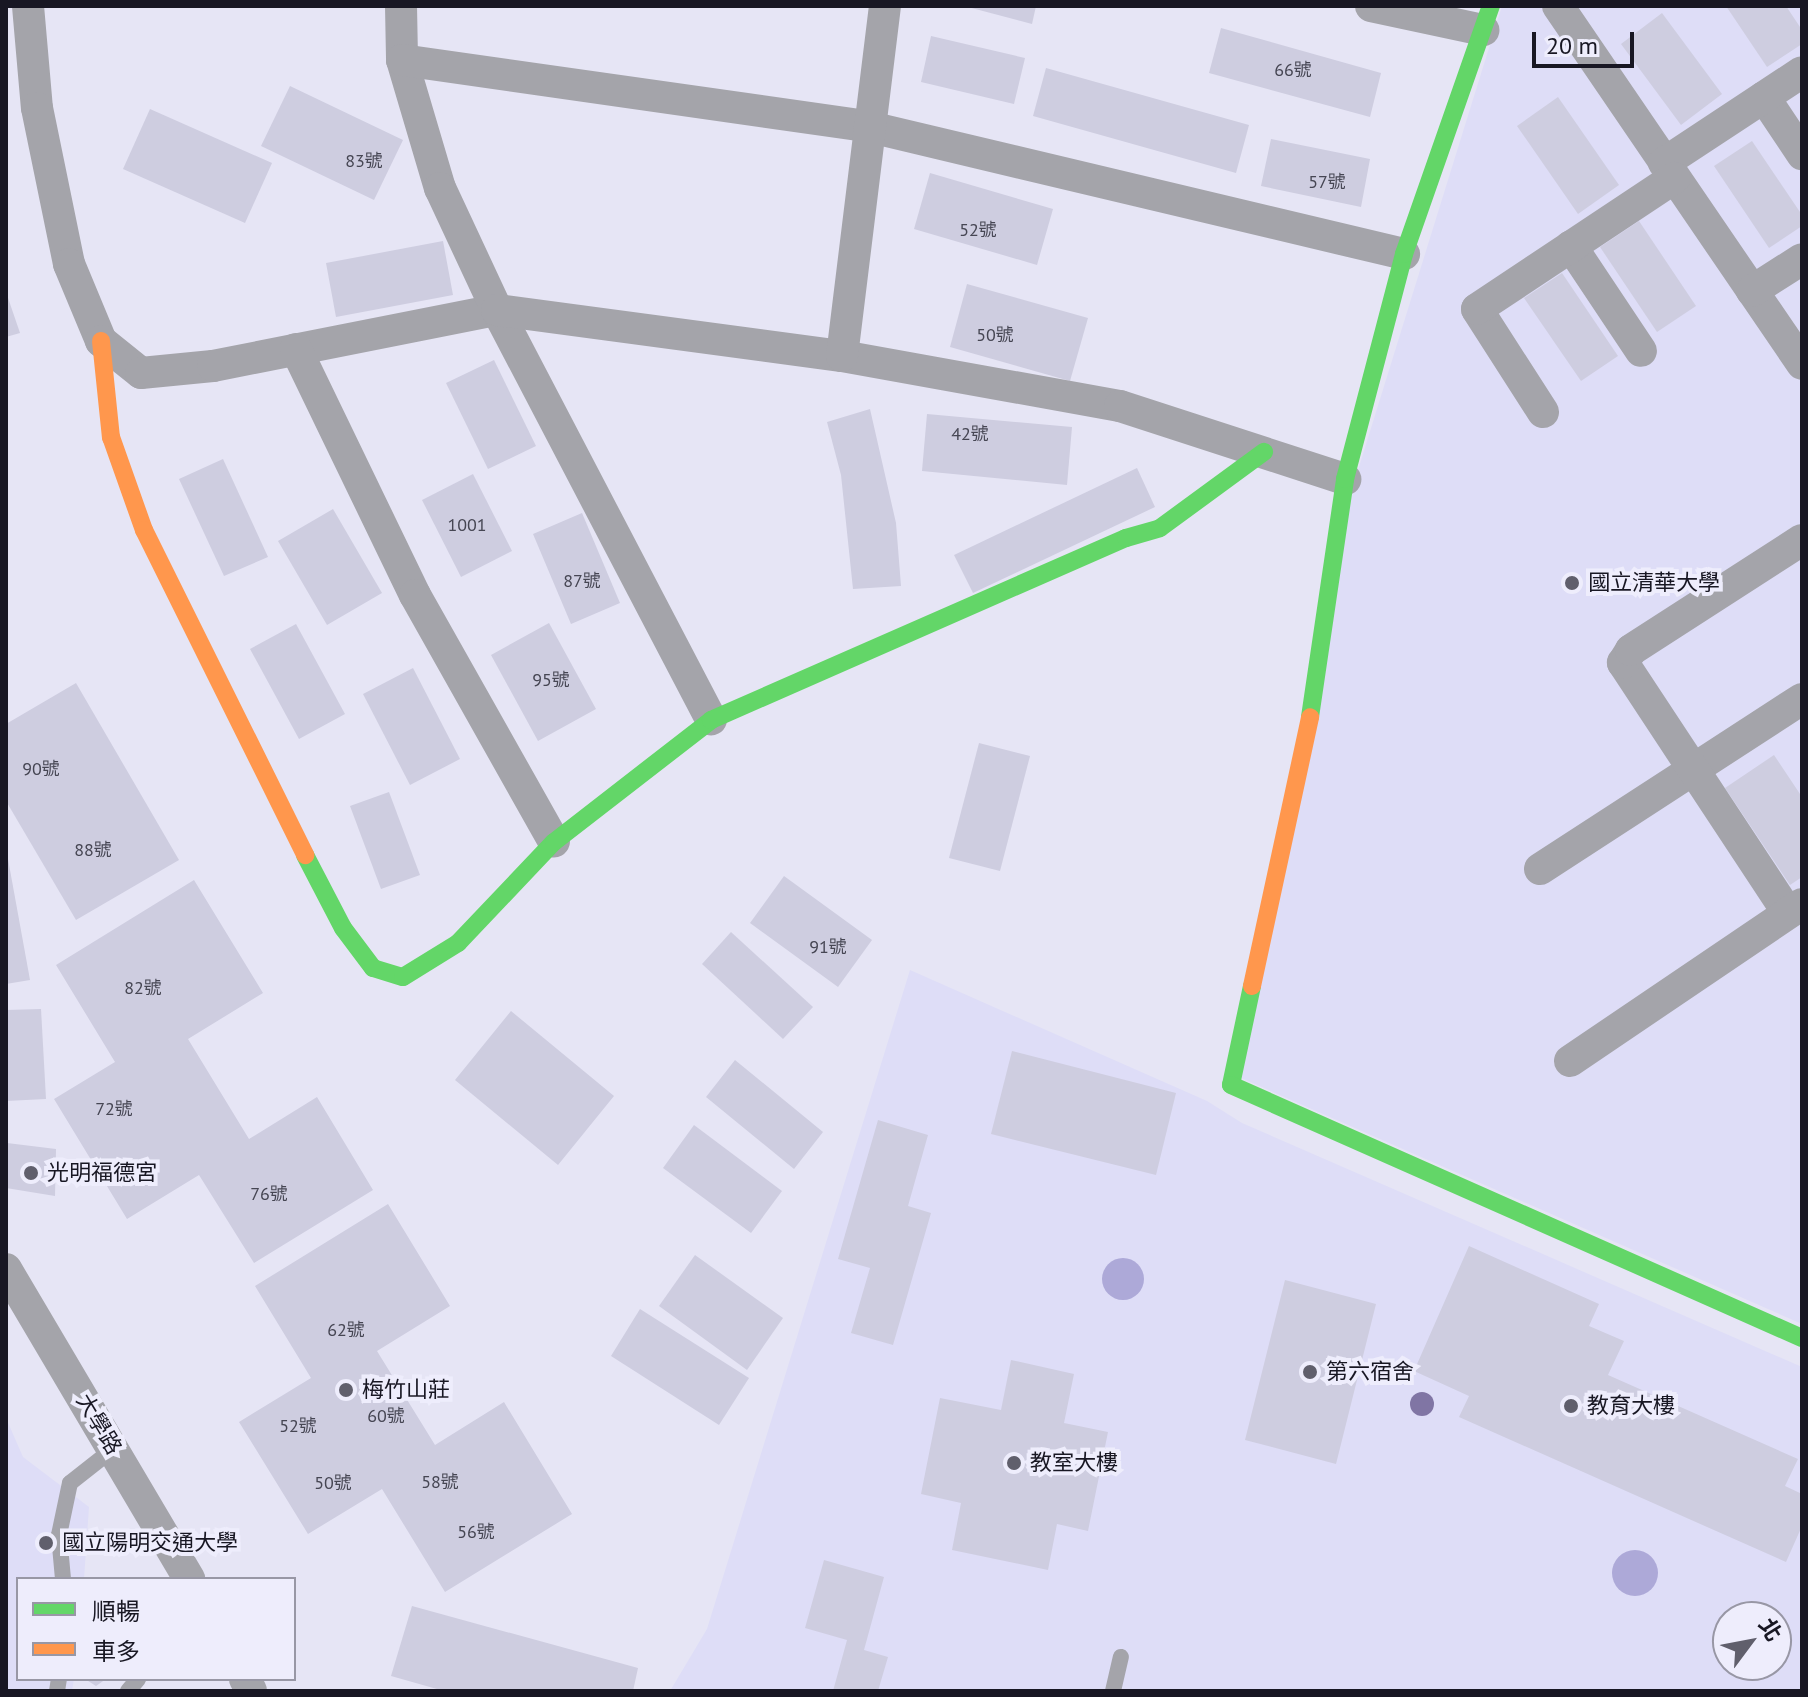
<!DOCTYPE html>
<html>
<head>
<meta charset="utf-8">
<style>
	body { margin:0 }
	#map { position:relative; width:1808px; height:1697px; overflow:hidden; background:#e6e5f5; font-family:"PT Sans","Noto Sans TC",sans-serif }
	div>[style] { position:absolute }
	.built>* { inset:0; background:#deddf7 }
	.water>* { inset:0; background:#ada9d8 }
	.round { border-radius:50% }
	.building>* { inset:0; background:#cecde0 }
	.lane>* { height:16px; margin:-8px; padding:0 8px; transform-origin:8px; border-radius:8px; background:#a4a4aa }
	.street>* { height:32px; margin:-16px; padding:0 16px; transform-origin:16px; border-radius:16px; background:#a4a4aa }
	.fast>* { height:18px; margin:-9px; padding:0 9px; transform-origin:9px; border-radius:9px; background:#63d668 }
	.slow>* { height:18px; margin:-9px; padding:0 9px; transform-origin:9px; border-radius:9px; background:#ff974d }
	.trees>* { width:24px; height:24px; margin:-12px; border-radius:50%; background:#8075a4 }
	.dots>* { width:22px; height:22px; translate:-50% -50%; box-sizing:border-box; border:4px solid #eeedfc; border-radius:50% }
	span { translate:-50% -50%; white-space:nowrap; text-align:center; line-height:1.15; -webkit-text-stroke:8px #eeedfc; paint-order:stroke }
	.number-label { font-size:18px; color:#464653 }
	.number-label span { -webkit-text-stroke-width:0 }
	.poi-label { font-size:22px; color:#181723 }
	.left { translate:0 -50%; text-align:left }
	.street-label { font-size:22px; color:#181723 }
	.frame { position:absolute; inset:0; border:8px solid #181723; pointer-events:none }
	.legend { position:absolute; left:16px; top:1577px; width:280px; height:104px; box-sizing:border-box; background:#eeedfc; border:2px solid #9897a5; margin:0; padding:10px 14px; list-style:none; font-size:24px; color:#181723 }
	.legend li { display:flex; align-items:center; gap:16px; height:40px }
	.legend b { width:40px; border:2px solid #9897a5 }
	.north { position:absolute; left:1712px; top:1601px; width:80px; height:80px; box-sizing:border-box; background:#eeedfc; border:2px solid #9897a5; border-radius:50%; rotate:58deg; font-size:22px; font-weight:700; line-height:32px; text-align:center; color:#181723 }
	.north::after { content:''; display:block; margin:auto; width:28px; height:36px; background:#605f6c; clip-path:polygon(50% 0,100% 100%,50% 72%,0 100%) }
	.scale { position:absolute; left:1532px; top:32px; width:102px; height:36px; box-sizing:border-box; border:4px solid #181723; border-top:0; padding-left:10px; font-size:24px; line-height:28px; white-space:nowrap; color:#181723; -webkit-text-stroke:6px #eeedfc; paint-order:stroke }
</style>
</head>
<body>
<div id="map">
	<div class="built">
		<i style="clip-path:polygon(1502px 6px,1802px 6px,1802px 1324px,1241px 1078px,1354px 483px)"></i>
		<i style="clip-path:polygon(evenodd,910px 970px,1207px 1101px,1242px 1123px,1802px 1367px,1802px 1691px,670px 1691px,707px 1629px,910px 970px,1728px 1617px,1776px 1617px,1776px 1665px,1728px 1665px,1728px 1617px)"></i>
		<i style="clip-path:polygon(6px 1418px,23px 1457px,89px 1507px,84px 1579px,18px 1579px,18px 1679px,74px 1679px,72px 1691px,6px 1691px)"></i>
	</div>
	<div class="water">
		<i class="round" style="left:1102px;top:1258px;width:42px;height:42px"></i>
		<i class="round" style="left:1612px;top:1550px;width:46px;height:46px"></i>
	</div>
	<div class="building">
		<i style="clip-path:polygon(964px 6px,1036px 6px,1032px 24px)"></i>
		<i style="clip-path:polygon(1726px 6px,1786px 6px,1802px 30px,1802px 44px,1767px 67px)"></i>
		<i style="clip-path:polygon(1662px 13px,1722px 94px,1681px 125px,1621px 44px)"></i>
		<i style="clip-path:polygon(1221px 28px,1381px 73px,1370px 117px,1209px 73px)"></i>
		<i style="clip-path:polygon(931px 36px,1025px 58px,1014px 104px,921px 82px)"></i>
		<i style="clip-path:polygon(1046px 68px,1249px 125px,1236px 173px,1033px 116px)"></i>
		<i style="clip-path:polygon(290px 86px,403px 140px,374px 200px,261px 146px)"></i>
		<i style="clip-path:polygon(1558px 97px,1619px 185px,1578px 214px,1517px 126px)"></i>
		<i style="clip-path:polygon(150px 109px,272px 163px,245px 223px,123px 169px)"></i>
		<i style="clip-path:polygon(1271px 139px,1370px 159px,1361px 207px,1261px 186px)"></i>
		<i style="clip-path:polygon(1752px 141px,1802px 215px,1802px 226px,1769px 248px,1714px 166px)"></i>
		<i style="clip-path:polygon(930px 173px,1053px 209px,1037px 265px,914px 229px)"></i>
		<i style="clip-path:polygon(1639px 221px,1696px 306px,1657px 332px,1600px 247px)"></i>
		<i style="clip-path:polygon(443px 241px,453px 295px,336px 317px,326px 263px)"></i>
		<i style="clip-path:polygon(1562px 273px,1618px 356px,1581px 381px,1524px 298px)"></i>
		<i style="clip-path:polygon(967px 284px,1088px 318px,1070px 381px,950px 347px)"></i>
		<i style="clip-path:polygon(6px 292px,20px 333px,6px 337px)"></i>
		<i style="clip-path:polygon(494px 360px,536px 446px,488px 469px,446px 383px)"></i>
		<i style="clip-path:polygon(870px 409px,896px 523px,901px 586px,853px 589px,841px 475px,827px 422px)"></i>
		<i style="clip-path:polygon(927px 414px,1072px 427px,1067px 485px,922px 471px)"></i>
		<i style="clip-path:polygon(223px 459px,268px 557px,224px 576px,179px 479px)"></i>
		<i style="clip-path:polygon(1137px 468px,1155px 507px,973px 593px,954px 555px)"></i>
		<i style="clip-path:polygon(473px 474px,512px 551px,461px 577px,422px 500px)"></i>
		<i style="clip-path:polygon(333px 509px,382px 593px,327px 625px,278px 541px)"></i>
		<i style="clip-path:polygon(582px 513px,620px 603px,571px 624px,533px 534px)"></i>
		<i style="clip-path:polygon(549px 623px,596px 709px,538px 741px,491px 655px)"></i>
		<i style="clip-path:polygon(296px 624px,345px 714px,299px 739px,250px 649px)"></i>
		<i style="clip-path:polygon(413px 668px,460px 759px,410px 785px,363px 694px)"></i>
		<i style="clip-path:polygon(76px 683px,179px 860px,76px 920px,6px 801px,6px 724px)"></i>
		<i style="clip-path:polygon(979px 743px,1030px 756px,1000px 871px,949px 858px)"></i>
		<i style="clip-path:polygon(1774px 755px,1802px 797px,1802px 877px,1790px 885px,1725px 788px)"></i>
		<i style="clip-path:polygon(389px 792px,420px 875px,381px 889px,350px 806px)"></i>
		<i style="clip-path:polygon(6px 848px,30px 980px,6px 984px)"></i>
		<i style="clip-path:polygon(784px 876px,872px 940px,838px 987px,750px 923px)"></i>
		<i style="clip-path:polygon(194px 880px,263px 993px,188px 1039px,249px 1139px,317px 1097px,373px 1190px,254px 1263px,199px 1175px,127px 1219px,54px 1099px,115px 1062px,56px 965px)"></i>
		<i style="clip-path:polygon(731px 932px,813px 1007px,783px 1039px,702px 964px)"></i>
		<i style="clip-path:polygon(41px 1009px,46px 1099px,6px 1101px,6px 1010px)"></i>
		<i style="clip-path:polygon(511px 1011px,614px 1096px,558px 1165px,455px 1080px)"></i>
		<i style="clip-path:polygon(1012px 1051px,1176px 1093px,1156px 1175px,991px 1134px)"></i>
		<i style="clip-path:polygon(735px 1060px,823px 1132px,794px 1169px,706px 1097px)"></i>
		<i style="clip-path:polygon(878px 1120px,928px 1135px,908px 1206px,931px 1213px,893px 1345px,851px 1333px,870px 1268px,838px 1259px)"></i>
		<i style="clip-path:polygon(694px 1125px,782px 1191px,751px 1233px,663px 1168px)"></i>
		<i style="clip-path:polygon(7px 1143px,56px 1149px,55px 1196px,6px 1188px)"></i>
		<i style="clip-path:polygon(388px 1204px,450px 1306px,377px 1351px,435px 1445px,504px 1402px,572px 1514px,445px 1592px,382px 1489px,308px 1534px,239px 1422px,311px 1378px,255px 1286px)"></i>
		<i style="clip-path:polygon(1469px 1246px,1599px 1304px,1589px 1326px,1624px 1341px,1608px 1375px,1798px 1459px,1785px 1486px,1802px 1494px,1802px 1526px,1786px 1562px,1459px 1417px,1469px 1396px,1414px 1371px)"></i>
		<i style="clip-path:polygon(695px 1255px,783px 1318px,747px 1370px,659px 1306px)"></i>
		<i style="clip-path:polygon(1285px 1280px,1376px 1304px,1336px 1464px,1245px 1440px)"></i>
		<i style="clip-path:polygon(640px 1309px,749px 1378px,719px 1425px,611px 1356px)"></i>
		<i style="clip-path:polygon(1011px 1360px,1074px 1374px,1064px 1423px,1108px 1432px,1088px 1531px,1057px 1524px,1048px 1570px,952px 1550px,961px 1503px,921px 1494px,940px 1398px,1001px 1410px)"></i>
		<i style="clip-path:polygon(824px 1560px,884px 1577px,864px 1650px,888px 1657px,878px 1691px,833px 1691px,847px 1640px,805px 1628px)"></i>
		<i style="clip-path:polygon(412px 1606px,638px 1668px,633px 1691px,444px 1691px,391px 1676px)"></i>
		<i style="clip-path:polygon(85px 1679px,106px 1679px,96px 1686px)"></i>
	</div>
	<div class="lane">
		<i style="left:63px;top:1579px;width:44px;rotate:-95.2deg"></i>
		<i style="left:59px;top:1535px;width:53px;rotate:-78.1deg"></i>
		<i style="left:70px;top:1483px;width:55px;rotate:-38.3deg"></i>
		<i style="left:57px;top:1691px;width:12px;rotate:-81deg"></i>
		<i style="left:128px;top:1691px;width:16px;rotate:-50deg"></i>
		<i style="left:1113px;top:1691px;width:35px;rotate:-77deg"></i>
	</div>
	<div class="street">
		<i style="left:28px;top:6px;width:102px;rotate:85deg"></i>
		<i style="left:37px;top:108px;width:159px;rotate:78.4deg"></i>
		<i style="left:69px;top:264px;width:83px;rotate:67.4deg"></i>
		<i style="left:101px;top:341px;width:51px;rotate:38.7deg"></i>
		<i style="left:141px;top:373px;width:72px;rotate:-5.6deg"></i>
		<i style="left:213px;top:366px;width:289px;rotate:-11.2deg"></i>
		<i style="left:497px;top:310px;width:462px;rotate:62.4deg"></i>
		<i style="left:401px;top:6px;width:54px;rotate:88.9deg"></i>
		<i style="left:402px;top:60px;width:134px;rotate:73.5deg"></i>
		<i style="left:440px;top:188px;width:135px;rotate:65deg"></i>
		<i style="left:497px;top:310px;width:348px;rotate:7.6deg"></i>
		<i style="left:842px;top:356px;width:282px;rotate:10.2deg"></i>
		<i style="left:1120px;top:406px;width:237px;rotate:18deg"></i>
		<i style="left:1371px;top:6px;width:115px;rotate:12.1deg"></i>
		<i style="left:1558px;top:6px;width:433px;rotate:55.7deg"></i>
		<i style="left:402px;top:60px;width:473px;rotate:8.1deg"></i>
		<i style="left:870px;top:127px;width:549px;rotate:13.38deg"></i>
		<i style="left:1764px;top:97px;width:69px;rotate:56.3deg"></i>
		<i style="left:1664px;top:163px;width:165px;rotate:-33.4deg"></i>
		<i style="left:1571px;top:246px;width:126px;rotate:56.3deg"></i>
		<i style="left:1752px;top:291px;width:59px;rotate:-32.6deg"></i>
		<i style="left:296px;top:349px;width:273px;rotate:64.2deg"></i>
		<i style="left:415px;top:595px;width:283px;rotate:60.6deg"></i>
		<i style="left:842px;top:356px;width:353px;rotate:-83deg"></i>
		<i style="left:1543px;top:412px;width:122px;rotate:-122.7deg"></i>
		<i style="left:1477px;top:309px;width:237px;rotate:-33.6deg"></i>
		<i style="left:1540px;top:869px;width:312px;rotate:-33deg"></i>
		<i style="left:1788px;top:913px;width:300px;rotate:-123.4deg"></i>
		<i style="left:1623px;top:663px;width:15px;rotate:-58deg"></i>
		<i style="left:1631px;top:650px;width:203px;rotate:-32.8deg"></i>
		<i style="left:1570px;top:1061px;width:280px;rotate:-34.1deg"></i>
		<i style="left:6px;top:1269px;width:360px;rotate:59.4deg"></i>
		<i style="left:245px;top:1679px;width:13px;rotate:63deg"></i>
	</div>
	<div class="fast">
		<i style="left:1310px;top:717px;width:241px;rotate:-81.6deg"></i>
		<i style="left:1345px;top:479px;width:233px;rotate:-75.3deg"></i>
		<i style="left:1404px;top:254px;width:263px;rotate:-70.7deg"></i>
		<i style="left:305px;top:855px;width:82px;rotate:62.5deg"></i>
		<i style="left:343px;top:928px;width:50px;rotate:53.1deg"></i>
		<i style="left:373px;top:968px;width:31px;rotate:17deg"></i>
		<i style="left:403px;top:977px;width:65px;rotate:-31.7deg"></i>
		<i style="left:458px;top:943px;width:139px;rotate:-46.5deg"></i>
		<i style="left:554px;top:842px;width:199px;rotate:-37.8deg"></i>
		<i style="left:711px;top:720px;width:453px;rotate:-23.7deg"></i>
		<i style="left:1126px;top:538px;width:35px;rotate:-16deg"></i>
		<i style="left:1160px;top:528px;width:129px;rotate:-36.2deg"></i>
		<i style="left:1252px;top:986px;width:101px;rotate:102deg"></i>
		<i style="left:1231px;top:1085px;width:625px;rotate:23.9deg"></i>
	</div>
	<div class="slow">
		<i style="left:101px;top:341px;width:97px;rotate:84.1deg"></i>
		<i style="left:111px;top:437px;width:99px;rotate:70.5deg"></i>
		<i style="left:144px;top:530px;width:363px;rotate:63.6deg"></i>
		<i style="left:1252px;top:986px;width:275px;rotate:-77.8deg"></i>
	</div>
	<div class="trees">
		<i style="left:1422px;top:1404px"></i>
	</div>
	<div class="dots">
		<i style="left:1572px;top:583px;background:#605f6c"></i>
		<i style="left:31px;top:1173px;background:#605f6c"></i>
		<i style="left:1310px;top:1372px;background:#605f6c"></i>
		<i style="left:346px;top:1390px;background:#605f6c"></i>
		<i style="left:1571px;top:1406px;background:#605f6c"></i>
		<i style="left:1014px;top:1463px;background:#605f6c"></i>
		<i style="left:46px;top:1543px;background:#605f6c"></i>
	</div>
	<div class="number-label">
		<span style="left:1293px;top:70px">66號</span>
		<span style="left:364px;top:161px">83號</span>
		<span style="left:1327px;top:182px">57號</span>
		<span style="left:978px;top:230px">52號</span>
		<span style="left:995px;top:335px">50號</span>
		<span style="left:970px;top:434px">42號</span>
		<span style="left:467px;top:525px">1001</span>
		<span style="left:582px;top:581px">87號</span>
		<span style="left:551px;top:680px">95號</span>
		<span style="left:41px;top:769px">90號</span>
		<span style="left:93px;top:850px">88號</span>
		<span style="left:828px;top:947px">91號</span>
		<span style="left:143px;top:988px">82號</span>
		<span style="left:114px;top:1109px">72號</span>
		<span style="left:269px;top:1194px">76號</span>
		<span style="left:346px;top:1330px">62號</span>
		<span style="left:386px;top:1416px">60號</span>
		<span style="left:298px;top:1426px">52號</span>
		<span style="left:440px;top:1482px">58號</span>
		<span style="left:333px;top:1483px">50號</span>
		<span style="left:476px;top:1532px">56號</span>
	</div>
	<div class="poi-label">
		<span class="left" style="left:1588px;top:583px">國立清華大學</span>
		<span class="left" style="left:47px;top:1173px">光明福德宮</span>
		<span class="left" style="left:1326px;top:1372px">第六宿舍</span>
		<span class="left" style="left:362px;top:1390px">梅竹山莊</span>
		<span class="left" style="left:1587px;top:1406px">教育大樓</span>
		<span class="left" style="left:1030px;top:1463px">教室大樓</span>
		<span class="left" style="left:62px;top:1543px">國立陽明交通大學</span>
	</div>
	<div class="street-label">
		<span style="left:99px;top:1424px;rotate:59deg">大學路</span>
	</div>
	<div class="frame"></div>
	<ul class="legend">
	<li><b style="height:10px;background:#63d668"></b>順暢</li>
	<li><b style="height:10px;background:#ff974d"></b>車多</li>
	</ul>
	<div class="north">北</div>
	<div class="scale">20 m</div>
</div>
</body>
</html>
